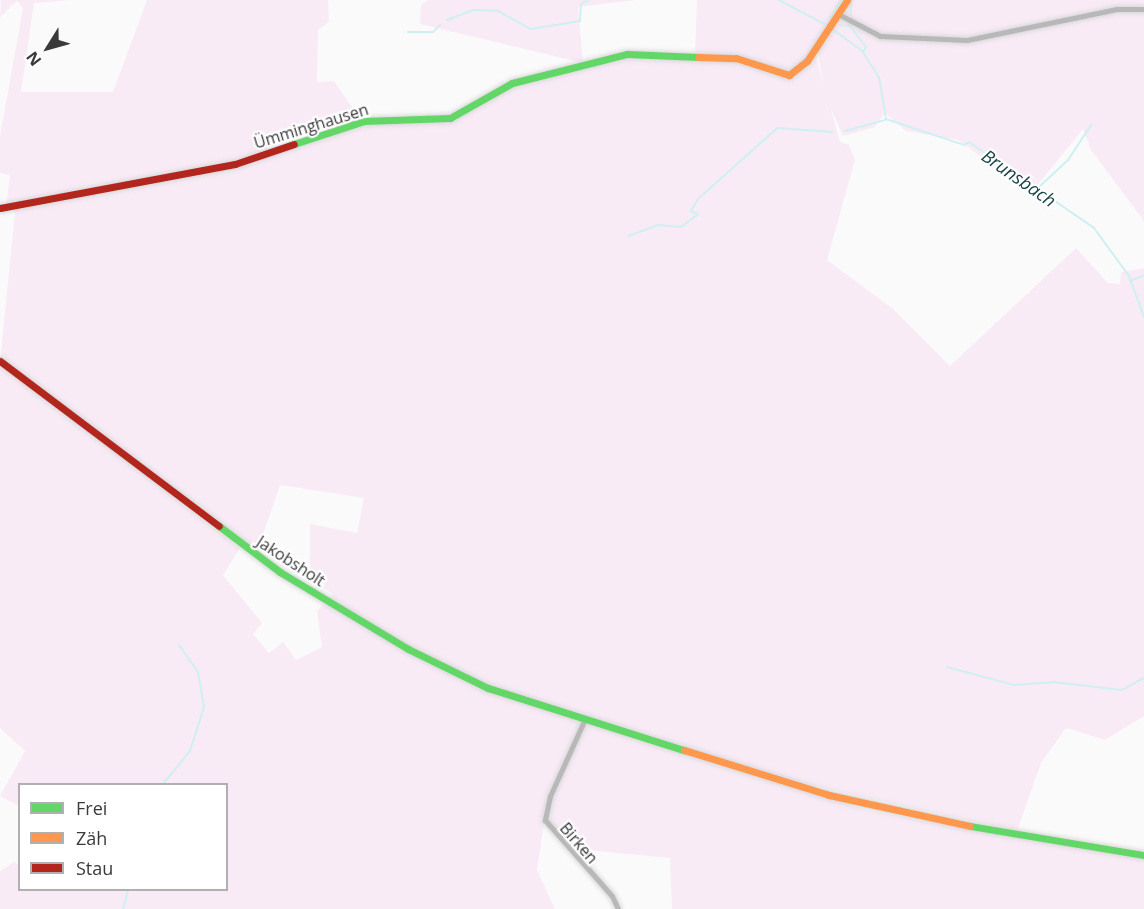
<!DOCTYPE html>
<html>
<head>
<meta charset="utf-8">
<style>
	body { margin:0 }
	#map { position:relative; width:1144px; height:909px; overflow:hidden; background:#fbfafb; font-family:"Open Sans",sans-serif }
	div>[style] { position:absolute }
	.green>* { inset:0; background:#f8ebf6 }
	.stream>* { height:2px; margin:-1px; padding:0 1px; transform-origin:1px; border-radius:1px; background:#cff0f0 }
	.roads { filter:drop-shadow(0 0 2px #d8d7d8) drop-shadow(0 0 2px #d8d7d8) }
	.street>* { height:5px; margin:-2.5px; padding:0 2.5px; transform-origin:2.5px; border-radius:2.5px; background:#b9b8b9 }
	.fast>* { height:7px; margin:-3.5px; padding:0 3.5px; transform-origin:3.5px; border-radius:3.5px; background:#63d668 }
	.slow>* { height:7px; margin:-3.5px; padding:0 3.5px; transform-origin:3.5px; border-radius:3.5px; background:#ff974d }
	.jam>* { height:7px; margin:-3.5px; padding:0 3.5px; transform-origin:3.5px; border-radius:3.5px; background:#b3261e }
	span { translate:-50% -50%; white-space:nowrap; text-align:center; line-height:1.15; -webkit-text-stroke:4.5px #fff; paint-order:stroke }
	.street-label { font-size:16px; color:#3b3a3b }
	.water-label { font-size:18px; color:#194345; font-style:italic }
	.legend { position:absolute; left:18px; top:783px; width:210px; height:108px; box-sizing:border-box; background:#fff; border:2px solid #b1b0b1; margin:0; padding:8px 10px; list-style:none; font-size:18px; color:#3b3a3b }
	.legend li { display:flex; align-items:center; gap:12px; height:30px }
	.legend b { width:30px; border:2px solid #b1b0b1 }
	.north { position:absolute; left:18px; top:18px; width:60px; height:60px; -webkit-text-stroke:4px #fff; paint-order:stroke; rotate:233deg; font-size:16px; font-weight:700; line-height:24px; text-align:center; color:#3b3a3b }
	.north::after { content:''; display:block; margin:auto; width:21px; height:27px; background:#3b3a3b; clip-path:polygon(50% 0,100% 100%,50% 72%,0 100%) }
</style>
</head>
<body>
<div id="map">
	<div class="green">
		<i style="clip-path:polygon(1px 0,71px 0,34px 3px,21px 92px,113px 92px,147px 0,328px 0,329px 22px,318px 30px,317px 82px,334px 81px,361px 120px,349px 125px,450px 118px,512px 83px,616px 56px,705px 56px,695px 54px,697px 0,844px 0,807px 60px,786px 75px,804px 66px,814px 49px,840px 142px,849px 145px,855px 160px,827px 260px,892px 308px,950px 366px,1076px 248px,1108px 283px,1120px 284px,1121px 272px,1144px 268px,1144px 716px,1105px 740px,1066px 728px,1041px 763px,1017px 831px,799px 782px,486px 684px,484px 691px,869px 811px,1144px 859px,1144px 909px,672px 909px,670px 858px,566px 848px,544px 823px,537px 870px,555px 909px,0 909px,0 871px,14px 862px,19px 865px,20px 890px,226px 890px,226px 784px,20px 784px,19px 806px,0 796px,25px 751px,0 728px,0 363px,37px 392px,109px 440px,179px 502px,240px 548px,223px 575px,262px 623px,253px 634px,269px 653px,283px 642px,296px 660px,322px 647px,317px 611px,333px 594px,310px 580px,310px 524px,357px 533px,364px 498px,280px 485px,258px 549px,247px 548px,86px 421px,0 361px,15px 213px,6px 207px,10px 175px,0 173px,0 136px,23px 8px,17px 1px,0 17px)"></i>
		<i style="clip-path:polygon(428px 0,636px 0,578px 7px,583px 63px,420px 24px,421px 5px)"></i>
		<i style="clip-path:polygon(847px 0,1144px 0,1144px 9px,1117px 9px,967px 40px,913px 41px,880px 36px,838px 14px)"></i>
		<i style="clip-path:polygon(1144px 10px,1144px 221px,1091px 150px,1083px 129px,1031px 193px,958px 140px,906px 131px,885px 113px,875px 127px,843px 136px,826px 98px,817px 48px,839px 17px,879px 38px,967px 42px,1116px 11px)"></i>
	</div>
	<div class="stream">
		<i style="left:779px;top:0;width:53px;rotate:28deg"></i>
		<i style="left:851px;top:15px;width:15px;rotate:-90deg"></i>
		<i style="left:830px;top:18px;width:21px;rotate:-59deg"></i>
		<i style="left:447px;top:20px;width:28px;rotate:-21deg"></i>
		<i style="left:473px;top:10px;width:25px;rotate:2deg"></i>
		<i style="left:498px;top:11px;width:38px;rotate:29deg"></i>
		<i style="left:531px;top:29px;width:50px;rotate:-9.3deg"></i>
		<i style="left:580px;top:21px;width:17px;rotate:-87deg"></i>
		<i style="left:581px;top:4px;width:8px;rotate:-30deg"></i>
		<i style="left:840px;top:25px;width:10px;rotate:6deg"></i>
		<i style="left:850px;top:26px;width:26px;rotate:53deg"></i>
		<i style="left:866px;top:47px;width:6px;rotate:121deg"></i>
		<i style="left:832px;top:29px;width:37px;rotate:36deg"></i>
		<i style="left:862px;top:51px;width:31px;rotate:57deg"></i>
		<i style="left:879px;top:77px;width:43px;rotate:80.5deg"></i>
		<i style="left:886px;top:119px;width:82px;rotate:18.4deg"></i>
		<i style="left:964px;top:145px;width:6px;rotate:-31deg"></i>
		<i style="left:969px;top:142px;width:152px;rotate:34.5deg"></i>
		<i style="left:1094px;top:228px;width:59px;rotate:53.9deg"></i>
		<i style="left:1129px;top:276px;width:44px;rotate:69.9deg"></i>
		<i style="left:408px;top:32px;width:25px"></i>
		<i style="left:433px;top:32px;width:10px;rotate:-45deg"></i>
		<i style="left:845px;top:131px;width:41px;rotate:-15.4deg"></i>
		<i style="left:1037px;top:189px;width:42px;rotate:-43.1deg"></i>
		<i style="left:1068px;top:160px;width:42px;rotate:-56.7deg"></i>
		<i style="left:628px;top:236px;width:32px;rotate:-20deg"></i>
		<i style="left:658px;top:225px;width:23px;rotate:5deg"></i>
		<i style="left:681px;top:227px;width:21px;rotate:-37deg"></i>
		<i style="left:698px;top:214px;width:8px;rotate:-157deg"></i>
		<i style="left:691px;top:211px;width:14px;rotate:-60deg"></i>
		<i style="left:698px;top:199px;width:106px;rotate:-41.9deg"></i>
		<i style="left:777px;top:128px;width:55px;rotate:4.2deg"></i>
		<i style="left:1130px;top:281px;width:15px;rotate:-23deg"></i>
		<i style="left:947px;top:667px;width:69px;rotate:15deg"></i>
		<i style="left:1014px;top:685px;width:39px;rotate:-4deg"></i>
		<i style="left:1053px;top:682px;width:69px;rotate:6.6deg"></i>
		<i style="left:1122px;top:690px;width:25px;rotate:-29deg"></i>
		<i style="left:163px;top:784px;width:43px;rotate:-50.7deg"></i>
		<i style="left:190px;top:751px;width:46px;rotate:-72.3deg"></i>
		<i style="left:204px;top:707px;width:36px;rotate:-100deg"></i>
		<i style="left:198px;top:672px;width:33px;rotate:-125deg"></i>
		<i style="left:123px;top:909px;width:20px;rotate:-75deg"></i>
	</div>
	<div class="roads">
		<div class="street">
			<i style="left:838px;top:14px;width:47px;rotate:27.6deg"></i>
			<i style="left:880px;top:36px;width:87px;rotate:2.6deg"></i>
			<i style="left:967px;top:40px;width:153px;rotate:-11.7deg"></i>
			<i style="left:1117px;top:9px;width:27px"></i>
			<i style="left:584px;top:721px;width:82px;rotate:114.4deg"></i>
			<i style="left:550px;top:796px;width:25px;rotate:102deg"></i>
			<i style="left:545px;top:820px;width:101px;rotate:48.6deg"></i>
			<i style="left:612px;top:896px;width:14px;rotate:65deg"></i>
		</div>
		<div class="fast">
			<i style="left:294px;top:144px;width:74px;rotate:-18.2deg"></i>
			<i style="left:364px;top:121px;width:86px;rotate:-2deg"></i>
			<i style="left:450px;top:118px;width:71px;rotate:-29.4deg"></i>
			<i style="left:512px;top:83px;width:119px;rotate:-14.2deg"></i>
			<i style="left:627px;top:54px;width:71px;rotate:2.4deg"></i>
			<i style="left:219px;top:526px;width:76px;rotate:37deg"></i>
			<i style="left:280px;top:572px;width:149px;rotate:31deg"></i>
			<i style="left:408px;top:649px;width:89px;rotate:26deg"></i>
			<i style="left:488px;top:688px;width:206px;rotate:17.6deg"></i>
			<i style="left:970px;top:826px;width:176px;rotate:9.5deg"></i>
		</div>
		<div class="slow">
			<i style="left:698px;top:57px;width:38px;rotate:2deg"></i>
			<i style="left:736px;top:58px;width:56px;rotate:17.8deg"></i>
			<i style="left:789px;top:75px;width:23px;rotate:-38deg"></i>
			<i style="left:807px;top:61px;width:73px;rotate:-56.7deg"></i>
			<i style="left:684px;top:750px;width:152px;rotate:17.2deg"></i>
			<i style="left:829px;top:795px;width:144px;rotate:12.4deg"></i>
		</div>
		<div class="jam">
			<i style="left:0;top:208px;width:239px;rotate:-10.6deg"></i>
			<i style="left:235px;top:164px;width:62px;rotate:-18.7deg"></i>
			<i style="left:0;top:361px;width:274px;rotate:37deg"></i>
		</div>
	</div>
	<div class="street-label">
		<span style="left:311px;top:126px;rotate:-17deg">Ümminghausen</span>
		<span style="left:291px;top:561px;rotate:33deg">Jakobsholt</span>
		<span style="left:579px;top:843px;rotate:49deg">Birken</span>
	</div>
	<div class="water-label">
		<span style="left:1019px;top:178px;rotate:35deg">Brunsbach</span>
	</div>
	<ul class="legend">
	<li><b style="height:8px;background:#63d668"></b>Frei</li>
	<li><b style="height:8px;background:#ff974d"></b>Zäh</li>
	<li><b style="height:8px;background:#b3261e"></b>Stau</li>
	</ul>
	<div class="north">N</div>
</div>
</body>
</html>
